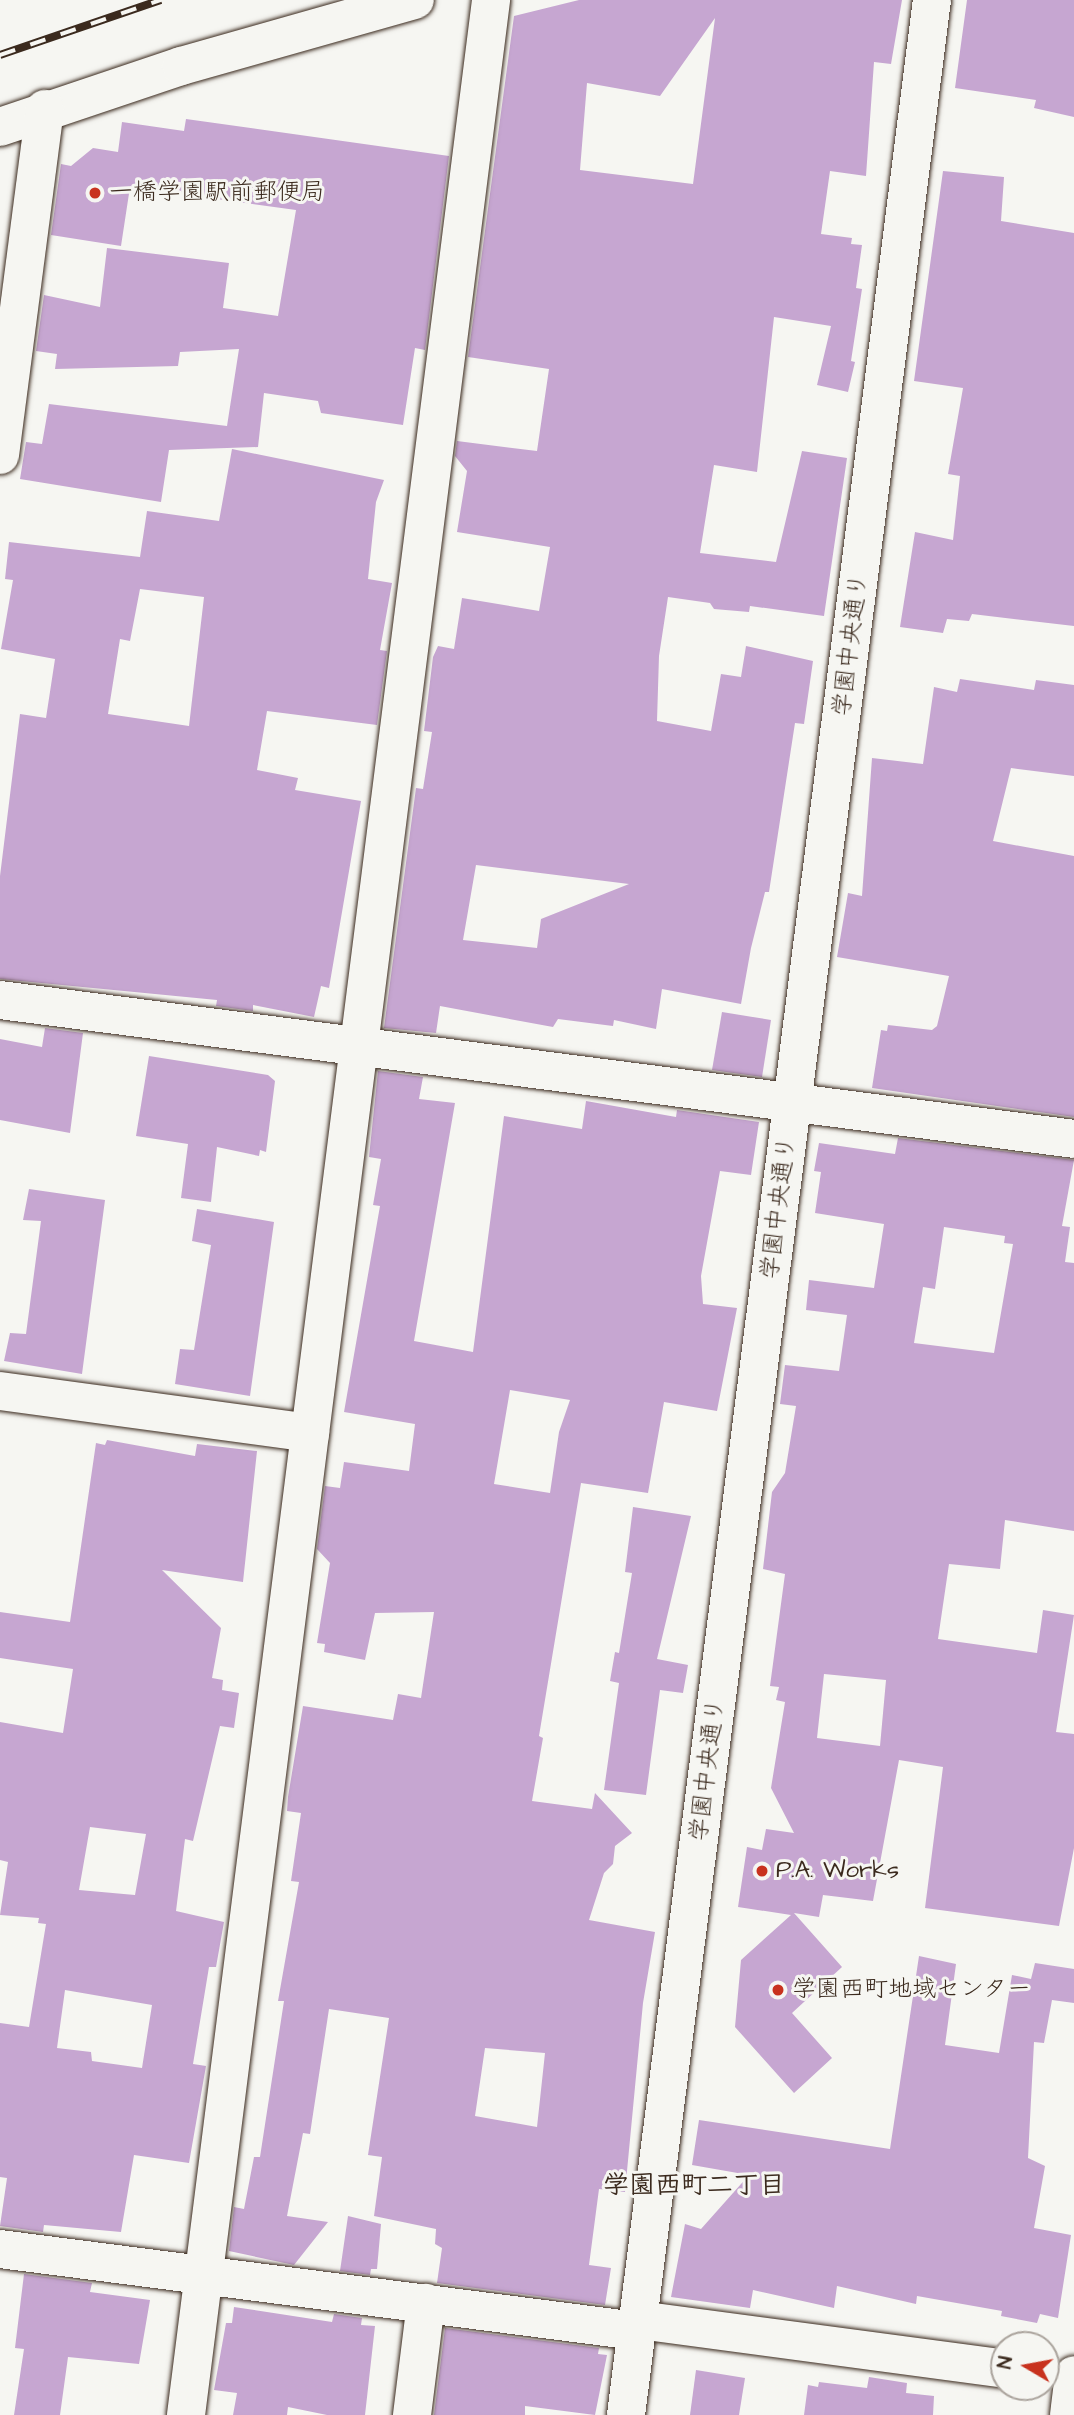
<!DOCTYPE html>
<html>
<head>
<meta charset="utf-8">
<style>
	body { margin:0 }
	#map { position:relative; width:1074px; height:2415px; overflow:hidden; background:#f6f6f2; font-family:"Architects Daughter","Klee One",sans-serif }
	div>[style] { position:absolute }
	.building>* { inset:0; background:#c6a6d1 }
	.roads { filter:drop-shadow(0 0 2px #3b2a1e) drop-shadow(0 0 2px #3b2a1e) }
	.minor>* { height:38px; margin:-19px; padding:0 19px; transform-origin:19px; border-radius:19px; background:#f6f6f2 }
	.rail>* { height:8px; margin-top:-4px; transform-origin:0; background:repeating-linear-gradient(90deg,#f6f6f2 0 16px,#3b2a1e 0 32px); box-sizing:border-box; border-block:2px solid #3b2a1e }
	.dots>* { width:19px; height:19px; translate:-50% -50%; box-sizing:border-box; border:4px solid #f6f6f2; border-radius:50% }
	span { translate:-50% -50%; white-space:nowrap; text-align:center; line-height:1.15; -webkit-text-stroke:6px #f6f6f2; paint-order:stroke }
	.poi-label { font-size:24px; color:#3b2a1e }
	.left { translate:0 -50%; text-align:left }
	.street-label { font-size:24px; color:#3b2a1e }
	.neighbourhood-label { font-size:26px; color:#3b2a1e; font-weight:700 }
	.north { position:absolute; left:990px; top:2331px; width:70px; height:70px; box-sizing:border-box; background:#f6f6f2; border:2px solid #aba49d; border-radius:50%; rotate:280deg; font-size:19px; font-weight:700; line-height:28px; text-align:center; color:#3b2a1e }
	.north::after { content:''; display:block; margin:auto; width:24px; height:32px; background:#c8321e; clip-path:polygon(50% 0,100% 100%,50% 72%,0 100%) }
</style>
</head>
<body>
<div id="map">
	<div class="building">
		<i style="clip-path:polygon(evenodd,579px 0,902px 0,891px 64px,874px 62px,866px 176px,830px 171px,821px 234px,852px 238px,851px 244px,862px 245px,856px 288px,862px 289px,851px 361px,855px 362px,848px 392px,817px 385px,831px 326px,774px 317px,757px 472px,714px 465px,700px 553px,776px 562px,802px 451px,847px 458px,824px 616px,750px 606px,749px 612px,714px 609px,710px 603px,668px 597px,659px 656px,657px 721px,711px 731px,721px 674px,741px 677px,746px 646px,813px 661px,804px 724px,795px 723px,769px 892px,765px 892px,751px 948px,741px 1004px,662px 989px,656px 1029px,614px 1020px,613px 1026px,558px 1019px,553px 1027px,440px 1006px,436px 1033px,384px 1028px,416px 788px,423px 789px,432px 732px,424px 731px,433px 657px,438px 646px,454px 649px,462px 598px,539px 611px,550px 547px,457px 532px,467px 471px,455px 456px,457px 441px,537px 451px,549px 369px,468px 357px,514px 16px,579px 0,715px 18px,693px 184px,580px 170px,587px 83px,660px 96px,715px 18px,579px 0,476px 865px,629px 884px,541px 919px,537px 948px,463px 940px,476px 865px)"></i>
		<i style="clip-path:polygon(967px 0,1074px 0,1074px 117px,1034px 108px,1036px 100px,955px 88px)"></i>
		<i style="clip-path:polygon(186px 119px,449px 156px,425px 350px,415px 348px,403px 425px,321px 413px,318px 401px,264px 393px,258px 447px,169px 450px,161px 502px,20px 479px,26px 442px,42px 444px,49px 404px,227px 426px,239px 349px,180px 352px,178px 366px,55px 369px,57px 354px,36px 351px,44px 295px,100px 307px,107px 248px,229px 263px,223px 308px,278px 316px,296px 210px,130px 187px,121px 246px,51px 235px,61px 164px,71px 166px,93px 148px,118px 152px,122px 122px,184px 131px)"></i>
		<i style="clip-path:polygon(943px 171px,1004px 177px,1001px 221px,1074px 233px,1074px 626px,972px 614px,969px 621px,947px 619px,943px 633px,900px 627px,915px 532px,953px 540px,960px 476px,948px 474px,963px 388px,914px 381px)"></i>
		<i style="clip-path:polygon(evenodd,232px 449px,384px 480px,376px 502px,368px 579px,392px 583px,380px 650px,387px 651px,377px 725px,267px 711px,257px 770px,298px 778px,295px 790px,361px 801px,329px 988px,321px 986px,314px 1017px,253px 1005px,253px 1011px,216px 1006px,217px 1000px,0 979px,0 876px,20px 714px,46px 718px,55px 659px,1px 649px,13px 580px,5px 579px,9px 542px,140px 557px,147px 511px,219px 521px,232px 449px,140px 589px,204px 597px,189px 726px,108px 714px,120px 639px,130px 641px,140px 589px)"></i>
		<i style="clip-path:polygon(960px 679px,1034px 690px,1036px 680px,1074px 685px,1074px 776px,1011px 768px,993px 841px,1074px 856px,1074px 1117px,872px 1088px,881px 1030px,887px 1031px,888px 1025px,932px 1030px,937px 1026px,949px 976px,837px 957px,848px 893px,862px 896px,872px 758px,923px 764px,934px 687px,957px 692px)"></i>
		<i style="clip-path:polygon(722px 1012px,771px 1020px,762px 1077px,712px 1070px)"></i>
		<i style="clip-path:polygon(45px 1028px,83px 1033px,70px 1133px,0 1120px,0 1039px,42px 1047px)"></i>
		<i style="clip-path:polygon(149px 1056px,268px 1075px,275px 1081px,266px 1152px,260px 1150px,259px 1156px,217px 1147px,211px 1202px,181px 1198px,188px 1144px,136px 1136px)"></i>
		<i style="clip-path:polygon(evenodd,378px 1071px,423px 1077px,419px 1099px,455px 1103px,414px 1341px,473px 1352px,504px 1116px,582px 1129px,586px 1101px,676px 1117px,677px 1110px,759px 1122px,751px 1175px,720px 1171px,701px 1276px,703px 1304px,737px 1308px,717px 1411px,664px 1402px,648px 1493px,581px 1483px,539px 1736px,543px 1738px,532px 1801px,592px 1809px,595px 1793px,632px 1833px,615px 1846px,613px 1864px,604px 1873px,589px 1920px,655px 1932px,643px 2003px,625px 2192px,599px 2189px,589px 2265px,611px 2268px,605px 2305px,437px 2283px,442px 2248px,435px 2244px,436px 2229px,374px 2216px,382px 2157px,368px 2155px,389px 2018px,329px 2009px,310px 2134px,303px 2133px,287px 2216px,328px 2222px,294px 2265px,229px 2251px,234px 2207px,244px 2209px,254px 2157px,260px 2157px,284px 2001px,278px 2001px,299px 1882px,291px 1881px,301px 1813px,287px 1811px,288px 1797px,303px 1706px,393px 1720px,398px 1694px,421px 1698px,434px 1612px,375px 1613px,365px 1660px,324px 1652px,325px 1644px,317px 1643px,330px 1563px,317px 1549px,325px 1486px,340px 1488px,344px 1462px,409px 1471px,415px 1424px,344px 1412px,380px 1206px,373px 1205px,381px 1159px,369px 1157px,378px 1071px,510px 1390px,570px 1400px,559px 1432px,550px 1493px,494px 1484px,510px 1390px,378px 1071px,485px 2048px,545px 2053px,537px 2127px,475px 2116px,485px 2048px)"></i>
		<i style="clip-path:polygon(evenodd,898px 1138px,1074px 1160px,1062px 1226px,1070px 1227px,1065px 1262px,1074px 1263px,1074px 1531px,1005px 1520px,1000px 1569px,949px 1564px,938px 1639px,1037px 1653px,1043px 1610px,1074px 1615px,1056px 1732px,1074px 1734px,1074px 1848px,1059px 1926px,925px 1908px,943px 1767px,899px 1760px,873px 1901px,823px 1895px,819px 1917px,794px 1913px,842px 1967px,792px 2013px,832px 2058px,794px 2093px,735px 2027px,741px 1960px,791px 1915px,738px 1907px,747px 1847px,762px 1850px,766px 1829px,794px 1833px,771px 1788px,785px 1702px,776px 1700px,779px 1687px,770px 1686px,785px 1574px,763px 1569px,772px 1492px,785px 1473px,796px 1406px,780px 1404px,785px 1365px,839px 1371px,847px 1315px,806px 1310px,809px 1280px,874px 1288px,884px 1224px,815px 1213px,821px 1172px,814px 1171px,819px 1143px,895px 1154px,898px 1138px,944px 1227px,1005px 1236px,1004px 1243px,1013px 1244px,994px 1353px,914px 1343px,923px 1287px,935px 1289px,944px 1227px,898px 1138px,824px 1674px,886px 1680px,880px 1746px,817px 1738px,824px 1674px)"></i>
		<i style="clip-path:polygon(29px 1189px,105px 1200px,82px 1374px,4px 1361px,10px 1333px,26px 1334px,41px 1221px,23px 1220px)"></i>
		<i style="clip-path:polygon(197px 1209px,274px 1222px,250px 1396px,175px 1384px,180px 1349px,194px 1350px,211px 1245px,192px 1241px)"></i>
		<i style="clip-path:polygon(evenodd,107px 1440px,195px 1456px,197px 1444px,257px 1451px,243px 1582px,162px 1570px,221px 1628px,212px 1678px,223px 1680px,222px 1690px,239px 1693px,234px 1728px,220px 1726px,193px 1841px,185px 1839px,176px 1911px,224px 1922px,216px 1967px,209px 1967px,193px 2064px,206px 2066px,189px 2163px,134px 2155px,121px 2232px,44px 2225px,43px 2232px,0 2226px,7px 2178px,0 2177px,0 2023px,29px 2027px,46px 1924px,38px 1923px,39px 1918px,0 1915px,8px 1862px,0 1860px,0 1722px,63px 1733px,73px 1669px,0 1658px,0 1612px,70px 1622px,96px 1443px,105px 1445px,107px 1440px,90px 1827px,146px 1834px,135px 1895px,79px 1890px,90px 1827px,107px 1440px,65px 1990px,152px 2005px,142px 2068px,92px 2061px,91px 2052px,57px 2048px,65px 1990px)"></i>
		<i style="clip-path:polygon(633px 1507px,691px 1516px,657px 1659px,688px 1665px,683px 1693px,660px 1690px,646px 1795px,604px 1790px,619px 1683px,610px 1681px,615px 1652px,619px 1653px,632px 1573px,625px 1572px)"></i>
		<i style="clip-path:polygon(919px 1956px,956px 1964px,945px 2045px,999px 2053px,1012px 1975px,1031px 1979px,1035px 1963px,1074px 1969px,1074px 2003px,1052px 2000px,1044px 2043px,1034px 2042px,1028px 2158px,1045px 2166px,1034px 2228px,1071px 2235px,1058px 2318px,1040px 2314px,1037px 2323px,1001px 2316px,1002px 2311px,917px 2296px,916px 2304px,837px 2286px,834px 2308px,753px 2290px,750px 2308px,671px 2297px,685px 2224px,701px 2229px,749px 2175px,692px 2165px,699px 2120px,890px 2149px)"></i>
		<i style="clip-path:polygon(348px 2216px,381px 2224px,377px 2269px,371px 2269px,370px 2275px,340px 2271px)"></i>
		<i style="clip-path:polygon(24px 2274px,92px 2283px,90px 2292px,150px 2300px,139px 2364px,68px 2357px,60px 2415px,14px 2415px,24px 2349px,15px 2348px)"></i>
		<i style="clip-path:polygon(234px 2307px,332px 2322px,334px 2314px,362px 2318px,361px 2325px,375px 2326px,365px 2415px,327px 2415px,288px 2407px,287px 2415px,233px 2415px,237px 2393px,214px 2390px,226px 2323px,232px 2323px)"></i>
		<i style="clip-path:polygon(445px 2328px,599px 2348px,598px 2354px,607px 2355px,595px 2415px,525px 2406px,525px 2415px,434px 2415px)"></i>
		<i style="clip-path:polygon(696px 2370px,745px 2378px,739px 2415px,690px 2415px)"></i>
		<i style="clip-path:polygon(869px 2377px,907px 2383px,906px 2393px,934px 2396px,933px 2415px,804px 2415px,808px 2385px,818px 2387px,819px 2382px,867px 2388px)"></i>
	</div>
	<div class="roads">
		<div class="minor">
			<i style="left:0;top:127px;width:191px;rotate:-18.6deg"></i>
			<i style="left:181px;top:66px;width:243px;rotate:-15.8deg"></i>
			<i style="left:0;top:455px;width:349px;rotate:-82.6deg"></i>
			<i style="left:0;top:1000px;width:1083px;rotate:7.37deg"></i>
			<i style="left:0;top:1391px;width:313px;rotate:7.7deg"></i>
			<i style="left:0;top:2249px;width:642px;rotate:7.34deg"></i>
			<i style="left:639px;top:2320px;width:368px;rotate:7.6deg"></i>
			<i style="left:186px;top:2415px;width:2434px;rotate:-82.8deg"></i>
			<i style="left:412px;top:2415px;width:113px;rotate:-82.9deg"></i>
			<i style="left:626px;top:2415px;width:2434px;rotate:-82.78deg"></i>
			<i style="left:1069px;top:2415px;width:40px;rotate:-82.9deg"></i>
		</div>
	</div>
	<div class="rail">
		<i style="left:0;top:55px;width:170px;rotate:-18.9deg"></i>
	</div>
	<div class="dots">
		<i style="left:95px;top:193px;background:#c8321e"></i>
		<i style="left:762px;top:1871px;background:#c8321e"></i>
		<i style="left:778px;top:1990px;background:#c8321e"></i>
	</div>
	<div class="poi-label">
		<span class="left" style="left:109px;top:193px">一橋学園駅前郵便局</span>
		<span class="left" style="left:776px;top:1871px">P.A. Works</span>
		<span class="left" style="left:792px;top:1990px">学園西町地域センター</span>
	</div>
	<div class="street-label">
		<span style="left:851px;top:645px;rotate:-83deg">学園中央通り</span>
		<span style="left:779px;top:1208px;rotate:-83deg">学園中央通り</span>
		<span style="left:708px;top:1770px;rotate:-83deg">学園中央通り</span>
	</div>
	<div class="neighbourhood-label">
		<span style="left:694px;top:2186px">学園西町二丁目</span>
	</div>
	<div class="north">N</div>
</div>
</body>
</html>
